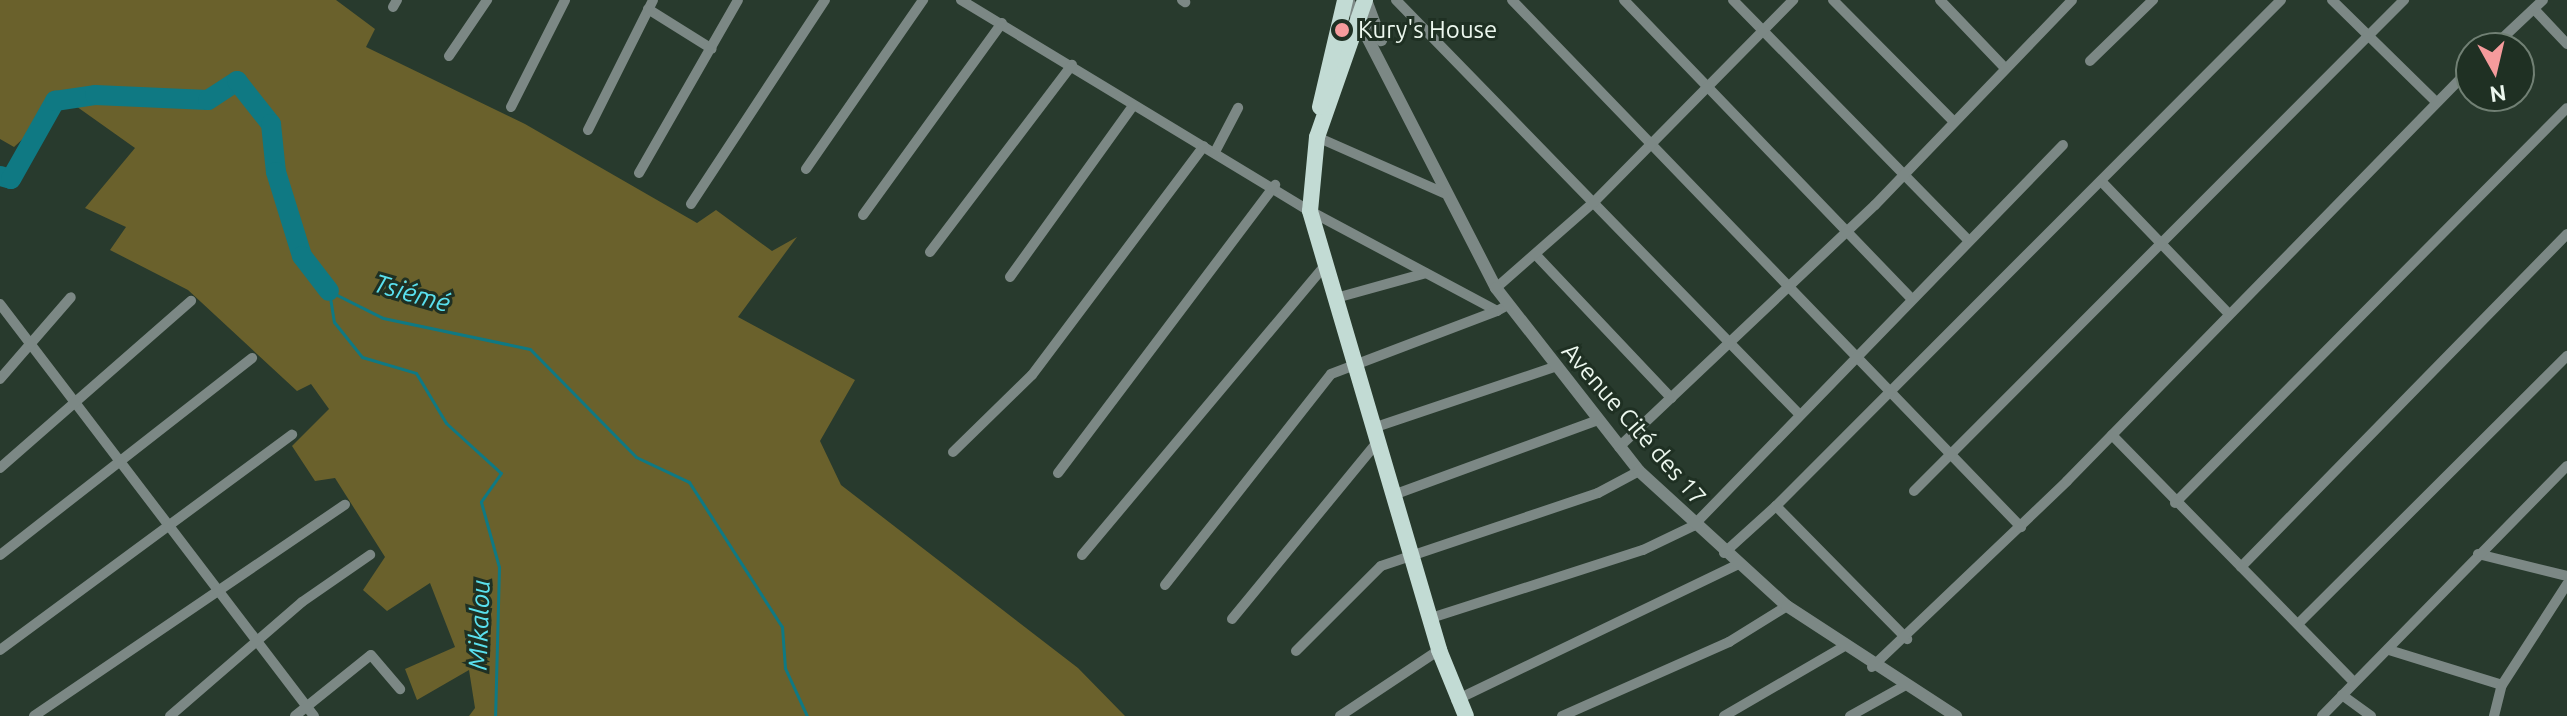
<!DOCTYPE html>
<html>
<head>
<meta charset="utf-8">
<style>
	body { margin:0 }
	#map { position:relative; width:2567px; height:716px; overflow:hidden; background:#283a2d; font-family:Ubuntu,sans-serif }
	div>[style] { position:absolute }
	.green>* { inset:0; background:#6a612c }
	.stream>* { height:3px; margin:-1.5px; padding:0 1.5px; transform-origin:1.5px; border-radius:1.5px; background:#0f7983 }
	.river>* { height:20px; margin:-10px; padding:0 10px; transform-origin:10px; border-radius:10px; background:#0f7983 }
	.minor>* { height:10px; margin:-5px; padding:0 5px; transform-origin:5px; border-radius:5px; background:#7c8885 }
	.tertiary>* { height:12px; margin:-6px; padding:0 6px; transform-origin:6px; border-radius:6px; background:#7c8885 }
	.primary>* { height:16px; margin:-8px; padding:0 8px; transform-origin:8px; border-radius:8px; background:#c2dbd4 }
	.dots>* { width:22px; height:22px; translate:-50% -50%; box-sizing:border-box; border:4px solid #1f3023; border-radius:50% }
	span { translate:-50% -50%; white-space:nowrap; text-align:center; line-height:1.15; -webkit-text-stroke:6px #1f3023; paint-order:stroke }
	.poi-label { font-size:24px; color:#ecf7ee }
	.left { translate:0 -50%; text-align:left }
	.street-label { font-size:24px; color:#ecf7ee }
	.water-label { font-size:26px; color:#5ae0ee; font-style:italic }
	.north { position:absolute; left:2455px; top:32px; width:80px; height:80px; box-sizing:border-box; background:#1f3023; border:2px solid #718074; border-radius:50%; rotate:172deg; font-size:22px; font-weight:700; line-height:32px; text-align:center; color:#ecf7ee }
	.north::after { content:''; display:block; margin:auto; width:28px; height:36px; background:#f59b9c; clip-path:polygon(50% 0,100% 100%,50% 72%,0 100%) }
</style>
</head>
<body>
<div id="map">
	<div class="green">
		<i style="clip-path:polygon(0 0,336px 0,375px 29px,366px 47px,525px 124px,697px 223px,716px 210px,772px 251px,797px 237px,738px 317px,855px 380px,820px 441px,841px 485px,1078px 668px,1125px 716px,469px 716px,475px 708px,469px 670px,417px 700px,405px 669px,455px 647px,430px 583px,387px 611px,363px 590px,385px 557px,335px 478px,315px 481px,292px 446px,329px 409px,311px 384px,297px 391px,188px 290px,110px 250px,126px 227px,85px 208px,135px 148px,66px 99px,14px 147px,0 139px)"></i>
	</div>
	<div class="stream">
		<i style="left:329px;top:291px;width:60px;rotate:26.6deg"></i>
		<i style="left:383px;top:318px;width:150px;rotate:11.9deg"></i>
		<i style="left:530px;top:349px;width:151px;rotate:45.5deg"></i>
		<i style="left:636px;top:457px;width:59px;rotate:25.3deg"></i>
		<i style="left:689px;top:482px;width:172px;rotate:57.3deg"></i>
		<i style="left:782px;top:627px;width:41px;rotate:85.8deg"></i>
		<i style="left:785px;top:668px;width:53px;rotate:65.4deg"></i>
		<i style="left:329px;top:291px;width:31px;rotate:81deg"></i>
		<i style="left:334px;top:322px;width:45px;rotate:51.3deg"></i>
		<i style="left:362px;top:357px;width:56px;rotate:16.5deg"></i>
		<i style="left:416px;top:373px;width:58px;rotate:59deg"></i>
		<i style="left:446px;top:423px;width:74px;rotate:42.3deg"></i>
		<i style="left:501px;top:473px;width:35px;rotate:125deg"></i>
		<i style="left:481px;top:502px;width:67px;rotate:74.5deg"></i>
		<i style="left:499px;top:567px;width:149px;rotate:91.5deg"></i>
	</div>
	<div class="river">
		<i style="left:0;top:176px;width:11px;rotate:15deg"></i>
		<i style="left:11px;top:179px;width:90px;rotate:-60.6deg"></i>
		<i style="left:55px;top:101px;width:40px;rotate:-8.5deg"></i>
		<i style="left:95px;top:95px;width:113px;rotate:2.5deg"></i>
		<i style="left:208px;top:100px;width:35px;rotate:-33deg"></i>
		<i style="left:237px;top:81px;width:55px;rotate:51.7deg"></i>
		<i style="left:271px;top:124px;width:48px;rotate:84.1deg"></i>
		<i style="left:276px;top:172px;width:88px;rotate:72.8deg"></i>
		<i style="left:302px;top:256px;width:44px;rotate:52.4deg"></i>
	</div>
	<div class="minor">
		<i style="left:961px;top:0;width:408px;rotate:31.2deg"></i>
		<i style="left:1310px;top:211px;width:212px;rotate:28.1deg"></i>
		<i style="left:1497px;top:311px;width:13px;rotate:-29deg"></i>
		<i style="left:1182px;top:0;width:4px;rotate:34deg"></i>
		<i style="left:1396px;top:0;width:579px;rotate:45.77deg"></i>
		<i style="left:1512px;top:0;width:733px;rotate:46deg"></i>
		<i style="left:1624px;top:0;width:415px;rotate:46.1deg"></i>
		<i style="left:1733px;top:0;width:337px;rotate:45.6deg"></i>
		<i style="left:1833px;top:0;width:172px;rotate:45.2deg"></i>
		<i style="left:1940px;top:0;width:94px;rotate:46.3deg"></i>
		<i style="left:2332px;top:0;width:144px;rotate:44.4deg"></i>
		<i style="left:393px;top:7px;width:8px;rotate:-60deg"></i>
		<i style="left:648px;top:9px;width:75px;rotate:32deg"></i>
		<i style="left:2534px;top:9px;width:48px;rotate:46.7deg"></i>
		<i style="left:2492px;top:48px;width:70px;rotate:-43.3deg"></i>
		<i style="left:449px;top:56px;width:68px;rotate:-55.8deg"></i>
		<i style="left:2090px;top:61px;width:88px;rotate:-44.1deg"></i>
		<i style="left:511px;top:107px;width:120px;rotate:-63.2deg"></i>
		<i style="left:588px;top:130px;width:145px;rotate:-63.4deg"></i>
		<i style="left:1317px;top:137px;width:139px;rotate:23.8deg"></i>
		<i style="left:1215px;top:152px;width:50px;rotate:-62.4deg"></i>
		<i style="left:806px;top:169px;width:206px;rotate:-55.3deg"></i>
		<i style="left:639px;top:173px;width:199px;rotate:-60.2deg"></i>
		<i style="left:2101px;top:181px;width:182px;rotate:46.1deg"></i>
		<i style="left:691px;top:204px;width:244px;rotate:-56.7deg"></i>
		<i style="left:863px;top:215px;width:237px;rotate:-54.1deg"></i>
		<i style="left:930px;top:252px;width:235px;rotate:-52.8deg"></i>
		<i style="left:1536px;top:255px;width:197px;rotate:46.6deg"></i>
		<i style="left:1010px;top:277px;width:211px;rotate:-54.3deg"></i>
		<i style="left:1496px;top:288px;width:130px;rotate:-41.3deg"></i>
		<i style="left:1594px;top:202px;width:284px;rotate:-45.4deg"></i>
		<i style="left:1336px;top:298px;width:93px;rotate:-15.5deg"></i>
		<i style="left:0;top:304px;width:518px;rotate:52.69deg"></i>
		<i style="left:0;top:379px;width:108px;rotate:-49.1deg"></i>
		<i style="left:1376px;top:427px;width:188px;rotate:-18.6deg"></i>
		<i style="left:2112px;top:435px;width:346px;rotate:45.6deg"></i>
		<i style="left:1619px;top:447px;width:352px;rotate:-43.4deg"></i>
		<i style="left:1875px;top:205px;width:284px;rotate:-46.1deg"></i>
		<i style="left:953px;top:452px;width:110px;rotate:-44.3deg"></i>
		<i style="left:1032px;top:375px;width:286px;rotate:-53.1deg"></i>
		<i style="left:0;top:468px;width:254px;rotate:-41.2deg"></i>
		<i style="left:1058px;top:473px;width:361px;rotate:-53deg"></i>
		<i style="left:1914px;top:491px;width:694px;rotate:-45.06deg"></i>
		<i style="left:1396px;top:494px;width:213px;rotate:-20.1deg"></i>
		<i style="left:2175px;top:503px;width:556px;rotate:-45.22deg"></i>
		<i style="left:1776px;top:506px;width:715px;rotate:-45.06deg"></i>
		<i style="left:1724px;top:553px;width:70px;rotate:-42.1deg"></i>
		<i style="left:1776px;top:506px;width:187px;rotate:45.4deg"></i>
		<i style="left:2478px;top:554px;width:92px;rotate:13.9deg"></i>
		<i style="left:0;top:555px;width:320px;rotate:-38deg"></i>
		<i style="left:1082px;top:555px;width:380px;rotate:-50deg"></i>
		<i style="left:2241px;top:567px;width:466px;rotate:-45.6deg"></i>
		<i style="left:1165px;top:585px;width:268px;rotate:-51.8deg"></i>
		<i style="left:1331px;top:374px;width:178px;rotate:-20.8deg"></i>
		<i style="left:1431px;top:618px;width:223px;rotate:-17.8deg"></i>
		<i style="left:1643px;top:550px;width:55px;rotate:-25.6deg"></i>
		<i style="left:1693px;top:526px;width:531px;rotate:-45.84deg"></i>
		<i style="left:1232px;top:619px;width:230px;rotate:-50.6deg"></i>
		<i style="left:2298px;top:624px;width:380px;rotate:-44.9deg"></i>
		<i style="left:0;top:650px;width:363px;rotate:-36.4deg"></i>
		<i style="left:2389px;top:650px;width:118px;rotate:17.2deg"></i>
		<i style="left:1296px;top:651px;width:120px;rotate:-45deg"></i>
		<i style="left:1381px;top:566px;width:229px;rotate:-18.6deg"></i>
		<i style="left:1598px;top:493px;width:47px;rotate:-28.2deg"></i>
		<i style="left:1872px;top:667px;width:269px;rotate:-43.6deg"></i>
		<i style="left:2067px;top:481px;width:578px;rotate:-45.63deg"></i>
		<i style="left:2342px;top:695px;width:36px;rotate:36deg"></i>
		<i style="left:1456px;top:700px;width:312px;rotate:-25.7deg"></i>
		<i style="left:34px;top:716px;width:376px;rotate:-34.2deg"></i>
		<i style="left:170px;top:716px;width:174px;rotate:-40.8deg"></i>
		<i style="left:302px;top:602px;width:83px;rotate:-34.7deg"></i>
		<i style="left:295px;top:716px;width:97px;rotate:-38.8deg"></i>
		<i style="left:371px;top:655px;width:45px;rotate:49.5deg"></i>
		<i style="left:1340px;top:716px;width:119px;rotate:-33.7deg"></i>
		<i style="left:1562px;top:716px;width:183px;rotate:-23.9deg"></i>
		<i style="left:1729px;top:642px;width:68px;rotate:-31.8deg"></i>
		<i style="left:1724px;top:716px;width:138px;rotate:-30.1deg"></i>
		<i style="left:1850px;top:716px;width:62px;rotate:-29.1deg"></i>
		<i style="left:2322px;top:716px;width:350px;rotate:-45.6deg"></i>
		<i style="left:2494px;top:716px;width:32px;rotate:-76deg"></i>
		<i style="left:2502px;top:685px;width:120px;rotate:-57.2deg"></i>
	</div>
	<div class="tertiary">
		<i style="left:1348px;top:0;width:324px;rotate:62.8deg"></i>
		<i style="left:1496px;top:288px;width:232px;rotate:52deg"></i>
		<i style="left:1639px;top:471px;width:200px;rotate:42.4deg"></i>
		<i style="left:1787px;top:606px;width:202px;rotate:33.1deg"></i>
		<i style="left:1366px;top:0;width:43px;rotate:69.4deg"></i>
	</div>
	<div class="primary">
		<i style="left:1365px;top:0;width:145px;rotate:109.3deg"></i>
		<i style="left:1317px;top:137px;width:74px;rotate:95.4deg"></i>
		<i style="left:1310px;top:211px;width:458px;rotate:73.6deg"></i>
		<i style="left:1439px;top:650px;width:71px;rotate:67.8deg"></i>
		<i style="left:1320px;top:107px;width:110px;rotate:-76.8deg"></i>
	</div>
	<div class="dots">
		<i style="left:1342px;top:30px;background:#f59b9c"></i>
	</div>
	<div class="poi-label">
		<span class="left" style="left:1358px;top:30px">Kury's House</span>
	</div>
	<div class="street-label">
		<span style="left:1634px;top:424px;rotate:49deg">Avenue Cité des 17</span>
	</div>
	<div class="water-label">
		<span style="left:412px;top:293px;rotate:16deg">Tsiémé</span>
		<span style="left:479px;top:625px;rotate:-88deg">Mikalou</span>
	</div>
	<div class="north">N</div>
</div>
</body>
</html>
